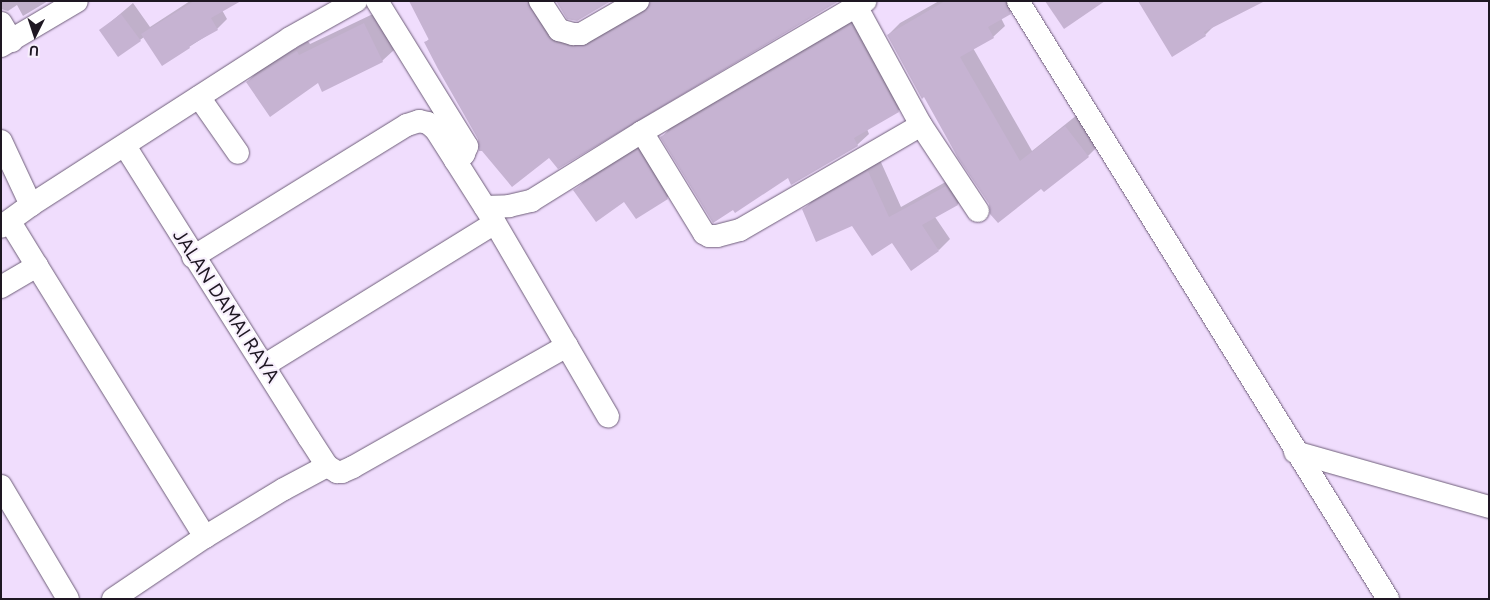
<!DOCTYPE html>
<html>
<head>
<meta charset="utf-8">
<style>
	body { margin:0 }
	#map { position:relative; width:1490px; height:600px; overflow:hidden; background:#f0ddfd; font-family:Figtree,sans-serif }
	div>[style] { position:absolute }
	.shadow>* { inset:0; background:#0003 }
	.building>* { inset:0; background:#c6b3d2 }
	.roads { filter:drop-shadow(0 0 1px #6e5e79) drop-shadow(0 0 1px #6e5e79) }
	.street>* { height:22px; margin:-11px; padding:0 11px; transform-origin:11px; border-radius:11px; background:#fff }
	span { translate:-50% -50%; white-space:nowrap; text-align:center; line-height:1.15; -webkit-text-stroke:4px #f7effc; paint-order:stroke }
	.street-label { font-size:19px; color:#1e1722 }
	.frame { position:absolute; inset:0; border:2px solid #1e1722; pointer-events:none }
	.north { position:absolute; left:10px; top:10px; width:50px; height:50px; -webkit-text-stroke:4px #f7effc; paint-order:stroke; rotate:184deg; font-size:14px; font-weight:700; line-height:20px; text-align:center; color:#1e1722 }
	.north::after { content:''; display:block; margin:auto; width:18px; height:22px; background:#1e1722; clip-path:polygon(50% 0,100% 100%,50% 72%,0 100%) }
</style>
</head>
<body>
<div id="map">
	<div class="shadow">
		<i style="clip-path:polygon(1px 1px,48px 1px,23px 16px,17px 5px,8px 11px,1px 9px)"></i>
		<i style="clip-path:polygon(190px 1px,239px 1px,222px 10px,227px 19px,217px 29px,189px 47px,144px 37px,140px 40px,100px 31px,133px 3px,150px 27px)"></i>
		<i style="clip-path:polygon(410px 1px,543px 1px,560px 27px,593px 36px,651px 5px,836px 1px,549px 156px,479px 139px,426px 42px,430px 38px)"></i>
		<i style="clip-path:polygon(939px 1px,1018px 1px,1019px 3px,1007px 15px,1001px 18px,1005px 26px,993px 37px,973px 48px,1032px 151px,1077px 115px,1100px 144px,1088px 156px,1041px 187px,990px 203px,888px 35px,900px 23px)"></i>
		<i style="clip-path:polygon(1139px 1px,1215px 25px,1205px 35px)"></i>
		<i style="clip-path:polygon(375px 13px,394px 50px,382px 61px,323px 90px,319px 81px,247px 82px,258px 71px,308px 41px,310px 44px)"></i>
		<i style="clip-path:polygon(863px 14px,910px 99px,898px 111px,867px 129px,869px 134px,857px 145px,788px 176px,662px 137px,673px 125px)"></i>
		<i style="clip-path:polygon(650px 139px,678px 186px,667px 198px,575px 190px,587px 179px)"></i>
		<i style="clip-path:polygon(880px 160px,901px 207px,958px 175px,969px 192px,958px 204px,935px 217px,950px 239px,939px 250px,803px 210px,815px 198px)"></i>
	</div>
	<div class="building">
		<i style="clip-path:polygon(194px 1px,241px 1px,211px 18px,218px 30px,189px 46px,190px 48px,162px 66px,141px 34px)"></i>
		<i style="clip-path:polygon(409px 1px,527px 1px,548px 38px,555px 43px,573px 47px,588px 45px,645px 12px,651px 1px,839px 1px,558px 169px,549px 158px,512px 187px,482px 151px,479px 151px,478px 139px,438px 69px,424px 42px,429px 40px)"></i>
		<i style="clip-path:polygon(556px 1px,611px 1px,577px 21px,567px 19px)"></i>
		<i style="clip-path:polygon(945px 1px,1005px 1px,1011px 14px,988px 27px,994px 38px,960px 57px,1020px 161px,1065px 126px,1089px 157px,1044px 192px,1041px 189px,998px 223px,990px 214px,989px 204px,958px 158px,924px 97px,922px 99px,887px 35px)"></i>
		<i style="clip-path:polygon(1045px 1px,1105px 1px,1064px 29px)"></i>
		<i style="clip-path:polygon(1138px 1px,1265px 1px,1204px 32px,1206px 36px,1172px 57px)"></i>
		<i style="clip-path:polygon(121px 14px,141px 41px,118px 57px,99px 30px)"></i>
		<i style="clip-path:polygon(364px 23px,383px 62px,322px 92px,318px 83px,270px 117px,246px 82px,297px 51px,299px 55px)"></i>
		<i style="clip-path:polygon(851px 25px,899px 112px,854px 138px,858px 146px,791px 185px,788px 178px,735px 213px,733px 210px,713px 223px,660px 137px)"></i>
		<i style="clip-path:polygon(638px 150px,668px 199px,636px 219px,624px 202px,596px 222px,573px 190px)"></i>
		<i style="clip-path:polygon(868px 171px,889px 217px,946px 186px,958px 205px,922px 225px,939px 251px,911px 271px,892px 243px,872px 256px,852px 226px,816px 242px,802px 209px)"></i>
	</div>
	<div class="roads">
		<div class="street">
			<i style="left:377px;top:1px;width:171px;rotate:58.2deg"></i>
			<i style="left:467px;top:146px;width:9px;rotate:111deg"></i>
			<i style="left:464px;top:154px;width:11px;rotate:142deg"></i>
			<i style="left:540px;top:1px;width:35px;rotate:57deg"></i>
			<i style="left:559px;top:30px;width:15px;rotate:16deg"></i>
			<i style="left:573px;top:34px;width:8px"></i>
			<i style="left:581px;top:34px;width:66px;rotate:-30.1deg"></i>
			<i style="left:1018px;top:1px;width:703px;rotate:58.25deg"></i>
			<i style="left:856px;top:6px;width:136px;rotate:61.4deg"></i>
			<i style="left:921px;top:125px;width:103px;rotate:56.5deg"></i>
			<i style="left:1px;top:23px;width:21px;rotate:59deg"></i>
			<i style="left:1px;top:46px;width:88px;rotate:-30.6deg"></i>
			<i style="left:199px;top:97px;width:68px;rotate:55.1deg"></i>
			<i style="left:642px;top:132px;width:119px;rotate:58.5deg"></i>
			<i style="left:704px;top:233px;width:6px;rotate:31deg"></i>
			<i style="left:709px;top:236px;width:8px"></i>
			<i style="left:717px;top:236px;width:24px;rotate:-15deg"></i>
			<i style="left:740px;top:230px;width:209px;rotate:-30.1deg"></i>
			<i style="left:1px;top:141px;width:71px;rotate:64.9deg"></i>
			<i style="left:31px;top:205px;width:37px;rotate:144deg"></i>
			<i style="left:125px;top:146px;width:345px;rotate:57.8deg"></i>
			<i style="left:309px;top:438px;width:33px;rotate:57deg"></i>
			<i style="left:327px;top:466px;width:12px;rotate:31deg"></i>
			<i style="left:337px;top:472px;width:5px"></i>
			<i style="left:342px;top:472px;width:12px;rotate:-24deg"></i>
			<i style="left:353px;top:467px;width:246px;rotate:-29.5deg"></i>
			<i style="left:31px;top:205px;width:308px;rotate:-32.8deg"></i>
			<i style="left:290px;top:38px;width:76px;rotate:-29.3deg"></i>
			<i style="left:485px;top:207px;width:24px;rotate:-2deg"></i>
			<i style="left:509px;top:206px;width:23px;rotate:-13deg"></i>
			<i style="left:531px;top:201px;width:131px;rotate:-31.9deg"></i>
			<i style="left:642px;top:132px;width:259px;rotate:-30.4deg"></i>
			<i style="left:193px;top:257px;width:251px;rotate:-31.7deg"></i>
			<i style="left:407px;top:125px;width:13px;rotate:-18deg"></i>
			<i style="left:419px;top:121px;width:9px;rotate:13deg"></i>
			<i style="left:428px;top:123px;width:11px;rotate:41deg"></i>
			<i style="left:436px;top:130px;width:110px;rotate:57.6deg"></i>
			<i style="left:495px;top:223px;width:224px;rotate:59.7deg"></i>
			<i style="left:37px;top:266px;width:319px;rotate:58.2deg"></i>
			<i style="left:1px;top:287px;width:42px;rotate:-30.3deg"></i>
			<i style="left:37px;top:266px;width:52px;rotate:-121.5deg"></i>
			<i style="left:265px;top:365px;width:270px;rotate:-31.7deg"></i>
			<i style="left:1295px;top:452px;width:202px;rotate:15.8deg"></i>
			<i style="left:1px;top:486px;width:131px;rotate:59.3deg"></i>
			<i style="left:113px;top:599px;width:111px;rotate:-34deg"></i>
			<i style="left:205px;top:537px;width:92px;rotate:-31.3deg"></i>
			<i style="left:284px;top:489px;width:49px;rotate:-28.1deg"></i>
		</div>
	</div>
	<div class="street-label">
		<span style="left:226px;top:306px;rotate:57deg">JALAN DAMAI RAYA</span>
	</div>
	<div class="frame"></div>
	<div class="north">U</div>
</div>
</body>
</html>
